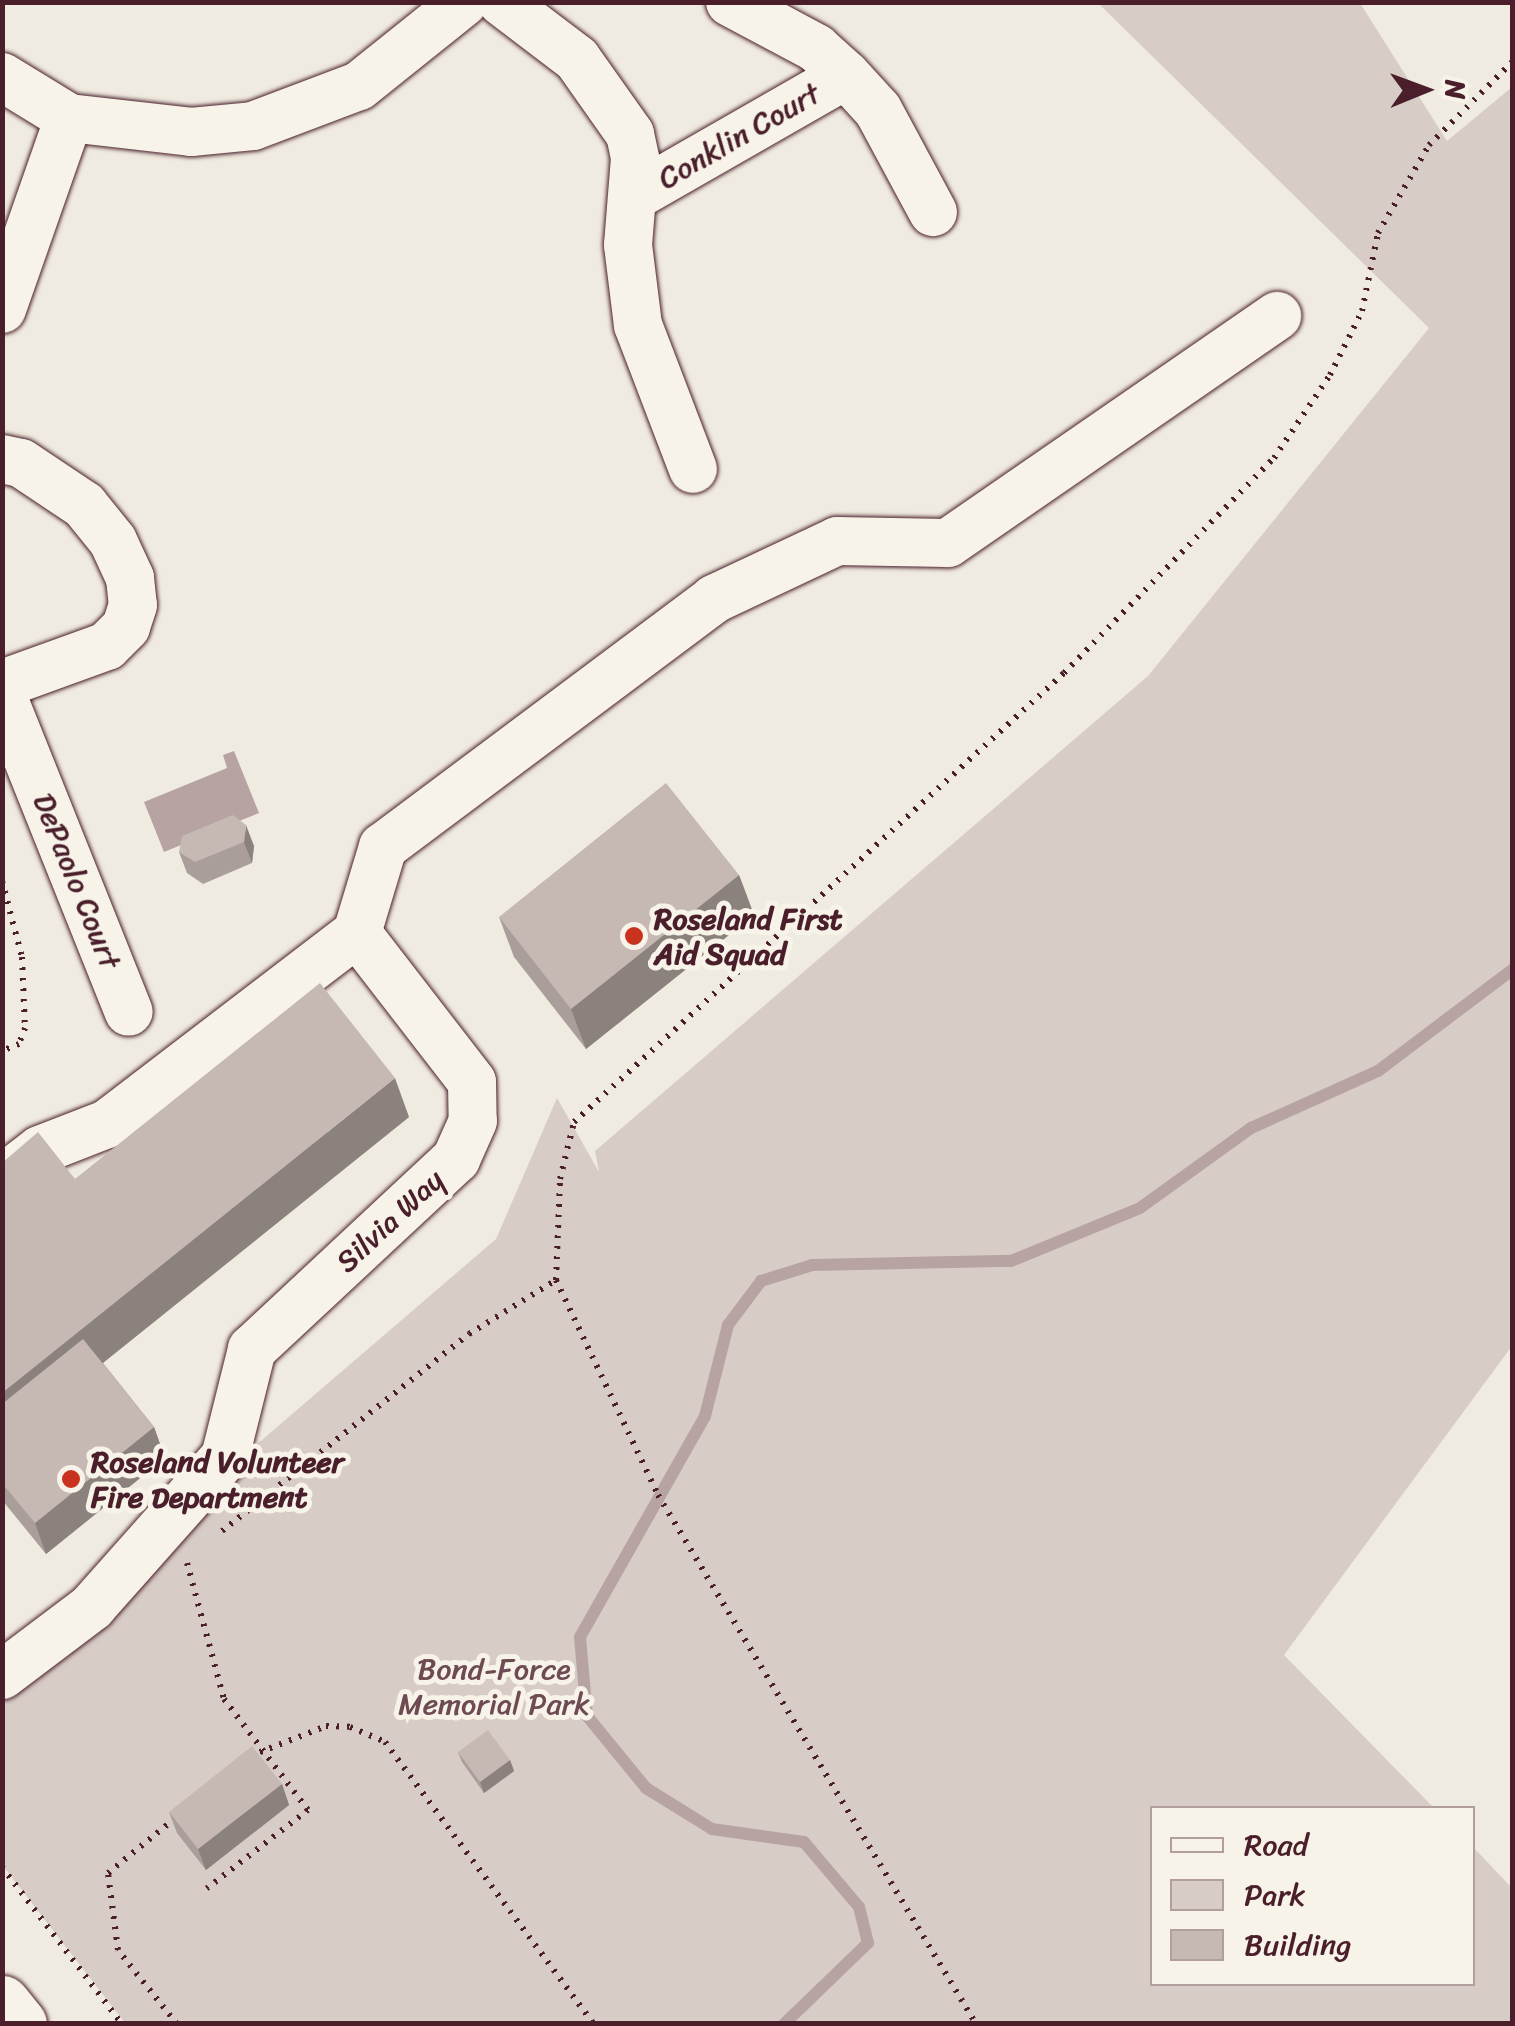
<!DOCTYPE html>
<html>
<head>
<meta charset="utf-8">
<style>
	body { margin:0 }
	#map { position:relative; width:1515px; height:2026px; overflow:hidden; background:#f0ebe0; font-family:Sriracha,sans-serif }
	div>[style] { position:absolute }
	.green>* { inset:0; background:#d8cdc6 }
	.water>* { inset:0; background:#b7a4a2 }
	.stream>* { height:12px; margin:-6px; padding:0 6px; transform-origin:6px; border-radius:6px; background:#b7a4a2 }
	.path>* { height:6px; margin-top:-3px; transform-origin:0; background:repeating-linear-gradient(90deg,#4a1f2b 0 2.5px,transparent 0 10.5px) }
	.roads { filter:drop-shadow(0 0 2px #4a1f2b) drop-shadow(0 0 2px #4a1f2b) }
	.minor>* { height:48px; margin:-24px; padding:0 24px; transform-origin:24px; border-radius:24px; background:#f7f3e8 }
	.major>* { height:55px; margin:-27.5px; padding:0 27.5px; transform-origin:27.5px; border-radius:27.5px; background:#f7f3e8 }
	.wall>* { inset:0; background:#aa9e9a }
	.shaded-wall>* { inset:0; background:#8b817d }
	.building>* { inset:0; background:#c6b8b3 }
	.dots>* { width:28px; height:28px; translate:-50% -50%; box-sizing:border-box; border:5px solid #f7f3e8; border-radius:50% }
	span { translate:-50% -50%; white-space:nowrap; text-align:center; line-height:1.15; -webkit-text-stroke:10px #f7f3e8; paint-order:stroke }
	.street-label { font-size:30px; color:#4a1f2b }
	.poi-label { font-size:30px; color:#4a1f2b; font-weight:700 }
	.left { translate:0 -50%; text-align:left }
	.park-label { font-size:30px; color:#6e4a52 }
	.frame { position:absolute; inset:0; border:5px solid #4a1f2b; pointer-events:none }
	.legend { position:absolute; left:1150px; top:1806px; width:325px; height:180px; box-sizing:border-box; background:#f7f3e8; border:2px solid #b29e9c; margin:0; padding:12px 18px; list-style:none; font-size:30px; color:#4a1f2b }
	.legend li { display:flex; align-items:center; gap:20px; height:50px }
	.legend b { width:50px; border:2px solid #b29e9c }
	.north { position:absolute; left:1375px; top:40px; width:100px; height:100px; -webkit-text-stroke:8px #f7f3e8; paint-order:stroke; rotate:89deg; font-size:28px; font-weight:700; line-height:40px; text-align:center; color:#4a1f2b }
	.north::after { content:''; display:block; margin:auto; width:35px; height:45px; background:#4a1f2b; clip-path:polygon(50% 0,100% 100%,50% 72%,0 100%) }
</style>
</head>
<body>
<div id="map">
	<div class="green">
		<i style="clip-path:polygon(1098px 3px,1360px 3px,1447px 141px,1512px 87px,1512px 1346px,1284px 1655px,1434px 1808px,1152px 1808px,1152px 1984px,1472px 1984px,1473px 1847px,1512px 1888px,1512px 2023px,125px 2023px,3px 1866px,2px 1663px,496px 1239px,557px 1098px,599px 1172px,595px 1151px,1148px 676px,1429px 328px)"></i>
	</div>
	<div class="water">
		<i style="clip-path:polygon(234px 751px,259px 813px,164px 852px,144px 802px,227px 768px,223px 755px)"></i>
	</div>
	<div class="stream">
		<i style="left:784px;top:2024px;width:117px;rotate:-44deg"></i>
		<i style="left:868px;top:1943px;width:37px;rotate:-104deg"></i>
		<i style="left:859px;top:1907px;width:85px;rotate:-130.2deg"></i>
		<i style="left:804px;top:1842px;width:93px;rotate:-172deg"></i>
		<i style="left:712px;top:1829px;width:78px;rotate:-148.2deg"></i>
		<i style="left:646px;top:1788px;width:93px;rotate:-129.3deg"></i>
		<i style="left:587px;top:1716px;width:79px;rotate:-95.1deg"></i>
		<i style="left:580px;top:1637px;width:254px;rotate:-60.5deg"></i>
		<i style="left:705px;top:1416px;width:94px;rotate:-75.8deg"></i>
		<i style="left:728px;top:1325px;width:55px;rotate:-53.1deg"></i>
		<i style="left:761px;top:1281px;width:53px;rotate:-17.4deg"></i>
		<i style="left:812px;top:1265px;width:199px;rotate:-1.2deg"></i>
		<i style="left:1011px;top:1261px;width:139px;rotate:-22.3deg"></i>
		<i style="left:1140px;top:1208px;width:137px;rotate:-35.8deg"></i>
		<i style="left:1251px;top:1128px;width:139px;rotate:-24.2deg"></i>
		<i style="left:1378px;top:1071px;width:168px;rotate:-37deg"></i>
	</div>
	<div class="path">
		<i style="left:2px;top:881px;width:79px;rotate:75.3deg"></i>
		<i style="left:22px;top:957px;width:71px;rotate:87.6deg"></i>
		<i style="left:25px;top:1028px;width:17px;rotate:111deg"></i>
		<i style="left:19px;top:1044px;width:18px;rotate:158deg"></i>
		<i style="left:556px;top:1280px;width:101px;rotate:-87.7deg"></i>
		<i style="left:560px;top:1179px;width:59px;rotate:-76.2deg"></i>
		<i style="left:574px;top:1122px;width:665px;rotate:-42.5deg"></i>
		<i style="left:1064px;top:673px;width:301px;rotate:-45.7deg"></i>
		<i style="left:1274px;top:458px;width:100px;rotate:-56deg"></i>
		<i style="left:1330px;top:375px;width:72px;rotate:-63.4deg"></i>
		<i style="left:1362px;top:311px;width:80px;rotate:-78.4deg"></i>
		<i style="left:1378px;top:233px;width:102px;rotate:-59.9deg"></i>
		<i style="left:1429px;top:145px;width:117px;rotate:-45deg"></i>
		<i style="left:222px;top:1531px;width:316px;rotate:-38.6deg"></i>
		<i style="left:469px;top:1334px;width:102px;rotate:-31.8deg"></i>
		<i style="left:556px;top:1280px;width:238px;rotate:64.6deg"></i>
		<i style="left:658px;top:1495px;width:617px;rotate:58.99deg"></i>
		<i style="left:187px;top:1563px;width:141px;rotate:74.8deg"></i>
		<i style="left:224px;top:1699px;width:139px;rotate:52.9deg"></i>
		<i style="left:308px;top:1810px;width:128px;rotate:142.3deg"></i>
		<i style="left:250px;top:1756px;width:82px;rotate:-21.5deg"></i>
		<i style="left:326px;top:1726px;width:24px;rotate:2deg"></i>
		<i style="left:350px;top:1727px;width:38px;rotate:23deg"></i>
		<i style="left:385px;top:1742px;width:351px;rotate:53.5deg"></i>
		<i style="left:2px;top:1867px;width:198px;rotate:52.6deg"></i>
		<i style="left:177px;top:2024px;width:95px;rotate:-128.6deg"></i>
		<i style="left:118px;top:1950px;width:78px;rotate:-97.4deg"></i>
		<i style="left:108px;top:1873px;width:92px;rotate:-39.2deg"></i>
	</div>
	<div class="roads">
		<div class="minor">
			<i style="left:502px;top:2px;width:94px;rotate:37.2deg"></i>
			<i style="left:577px;top:59px;width:92px;rotate:54.8deg"></i>
			<i style="left:630px;top:134px;width:25px;rotate:78deg"></i>
			<i style="left:635px;top:158px;width:87px;rotate:94.6deg"></i>
			<i style="left:628px;top:245px;width:81px;rotate:82.9deg"></i>
			<i style="left:638px;top:325px;width:154px;rotate:69.1deg"></i>
			<i style="left:730px;top:2px;width:98px;rotate:28.1deg"></i>
			<i style="left:816px;top:48px;width:40px;rotate:42deg"></i>
			<i style="left:846px;top:75px;width:47px;rotate:47.6deg"></i>
			<i style="left:878px;top:110px;width:116px;rotate:61.7deg"></i>
			<i style="left:2px;top:77px;width:79px;rotate:31.5deg"></i>
			<i style="left:69px;top:118px;width:123px;rotate:6.5deg"></i>
			<i style="left:191px;top:132px;width:62px;rotate:-5.5deg"></i>
			<i style="left:253px;top:126px;width:113px;rotate:-20.7deg"></i>
			<i style="left:359px;top:86px;width:134px;rotate:-38.7deg"></i>
			<i style="left:633px;top:197px;width:245px;rotate:-29.8deg"></i>
			<i style="left:2px;top:309px;width:202px;rotate:-70.7deg"></i>
			<i style="left:2px;top:459px;width:19px;rotate:12deg"></i>
			<i style="left:21px;top:463px;width:76px;rotate:33.7deg"></i>
			<i style="left:84px;top:505px;width:46px;rotate:51.1deg"></i>
			<i style="left:113px;top:541px;width:41px;rotate:65.3deg"></i>
			<i style="left:130px;top:578px;width:27px;rotate:84deg"></i>
			<i style="left:133px;top:605px;width:23px;rotate:108deg"></i>
			<i style="left:126px;top:627px;width:27px;rotate:135deg"></i>
			<i style="left:107px;top:646px;width:112px;rotate:160.1deg"></i>
			<i style="left:2px;top:695px;width:341px;rotate:68.2deg"></i>
			<i style="left:357px;top:933px;width:90px;rotate:-73.2deg"></i>
			<i style="left:383px;top:847px;width:414px;rotate:-36.8deg"></i>
			<i style="left:714px;top:599px;width:136px;rotate:-25.2deg"></i>
			<i style="left:837px;top:541px;width:111px;rotate:1deg"></i>
			<i style="left:948px;top:543px;width:400px;rotate:-34.6deg"></i>
			<i style="left:2px;top:1179px;width:48px;rotate:-37.3deg"></i>
			<i style="left:40px;top:1150px;width:72px;rotate:-21.2deg"></i>
			<i style="left:107px;top:1124px;width:315px;rotate:-37.4deg"></i>
			<i style="left:357px;top:933px;width:188px;rotate:52.3deg"></i>
			<i style="left:472px;top:1082px;width:39px;rotate:89deg"></i>
			<i style="left:473px;top:1121px;width:42px;rotate:114.1deg"></i>
			<i style="left:456px;top:1159px;width:279px;rotate:137deg"></i>
			<i style="left:252px;top:1349px;width:111px;rotate:104deg"></i>
			<i style="left:225px;top:1457px;width:200px;rotate:131.6deg"></i>
			<i style="left:92px;top:1607px;width:113px;rotate:142.9deg"></i>
		</div>
		<div class="major">
			<i style="left:2px;top:2003px;width:27px;rotate:51deg"></i>
		</div>
	</div>
	<div class="wall">
		<i style="clip-path:polygon(233px 815px,254px 846px,252px 863px,203px 884px,187px 873px,179px 852px)"></i>
		<i style="clip-path:polygon(739px 875px,754px 915px,586px 1049px,514px 957px,499px 917px)"></i>
		<i style="clip-path:polygon(409px 1117px,103px 1363px,154px 1427px,165px 1458px,46px 1554px,2px 1500px,2px 1163px,75px 1179px)"></i>
		<i style="clip-path:polygon(458px 1752px,510px 1760px,514px 1771px,484px 1793px,462px 1762px)"></i>
		<i style="clip-path:polygon(282px 1784px,289px 1805px,206px 1870px,177px 1833px,169px 1812px)"></i>
	</div>
	<div class="shaded-wall">
		<i style="clip-path:polygon(246px 825px,254px 846px,252px 863px,244px 842px)"></i>
		<i style="clip-path:polygon(739px 875px,754px 915px,586px 1049px,571px 1009px)"></i>
		<i style="clip-path:polygon(395px 1078px,409px 1117px,2px 1444px,2px 1393px)"></i>
		<i style="clip-path:polygon(154px 1427px,165px 1458px,46px 1554px,35px 1523px)"></i>
		<i style="clip-path:polygon(510px 1760px,514px 1771px,484px 1793px,480px 1782px)"></i>
		<i style="clip-path:polygon(282px 1784px,289px 1805px,206px 1870px,198px 1849px)"></i>
	</div>
	<div class="building">
		<i style="clip-path:polygon(666px 783px,739px 875px,571px 1009px,499px 917px)"></i>
		<i style="clip-path:polygon(233px 815px,246px 825px,244px 842px,195px 862px,179px 852px,182px 836px)"></i>
		<i style="clip-path:polygon(320px 983px,395px 1078px,2px 1393px,2px 1163px,38px 1132px,75px 1179px)"></i>
		<i style="clip-path:polygon(83px 1339px,154px 1427px,35px 1523px,2px 1483px,2px 1404px)"></i>
		<i style="clip-path:polygon(488px 1730px,510px 1760px,480px 1782px,458px 1752px)"></i>
		<i style="clip-path:polygon(252px 1746px,282px 1784px,198px 1849px,169px 1812px)"></i>
	</div>
	<div class="dots">
		<i style="left:634px;top:936px;background:#c8321e"></i>
		<i style="left:71px;top:1479px;background:#c8321e"></i>
	</div>
	<div class="street-label">
		<span style="left:739px;top:136px;rotate:-30deg">Conklin Court</span>
		<span style="left:77px;top:881px;rotate:68deg">DePaolo Court</span>
		<span style="left:390px;top:1221px;rotate:-43deg">Silvia Way</span>
	</div>
	<div class="poi-label">
		<span class="left" style="left:654px;top:936px">Roseland First<br>Aid Squad</span>
		<span class="left" style="left:91px;top:1479px">Roseland Volunteer<br>Fire Department</span>
	</div>
	<div class="park-label">
		<span style="left:494px;top:1686px">Bond-Force<br>Memorial Park</span>
	</div>
	<div class="frame"></div>
	<ul class="legend">
	<li><b style="height:12px;background:#f7f3e8"></b>Road</li>
	<li><b style="height:28px;background:#d8cdc6"></b>Park</li>
	<li><b style="height:28px;background:#c6b8b3"></b>Building</li>
	</ul>
	<div class="north">N</div>
</div>
</body>
</html>
